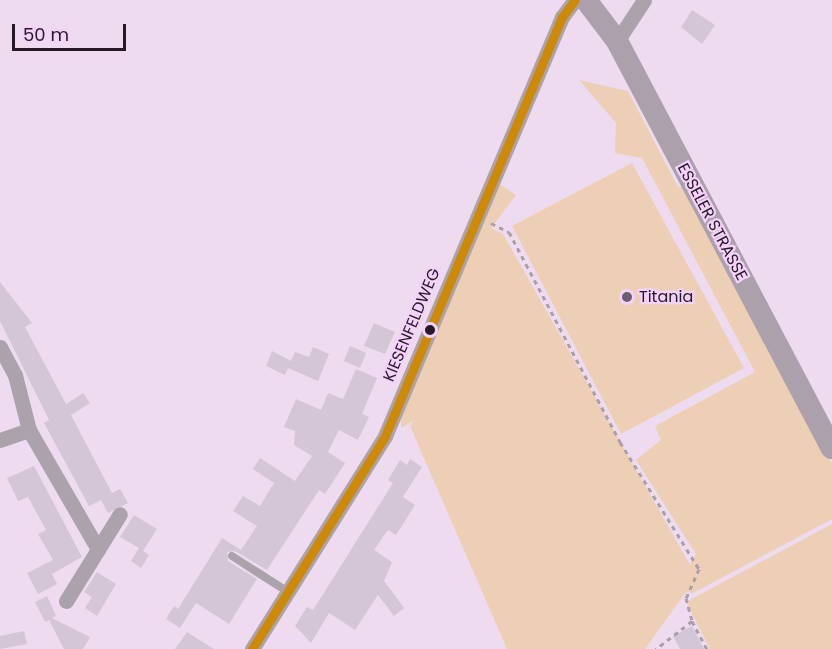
<!DOCTYPE html>
<html>
<head>
<meta charset="utf-8">
<style>
	body { margin:0 }
	#map { position:relative; width:832px; height:649px; overflow:hidden; background:#eedbf0; font-family:Poppins,sans-serif }
	div>[style] { position:absolute }
	.green>* { inset:0; background:#eccfb4 }
	.building>* { inset:0; background:#d5c6d7 }
	.path>* { height:3px; margin-top:-1.5px; transform-origin:0; background:repeating-linear-gradient(90deg,#a9a0aa 0 4.5px,transparent 0 9px) }
	.lane>* { height:8px; margin:-4px; padding:0 4px; transform-origin:4px; border-radius:4px; background:#aba2ac }
	.street>* { height:15px; margin:-7.5px; padding:0 7.5px; transform-origin:7.5px; border-radius:7.5px; background:#aba2ac }
	.secondary>* { height:22px; margin:-11px; padding:0 11px; transform-origin:11px; border-radius:11px; background:#aca0ad }
	.bus-1>* { height:9px; margin:-4.5px; padding:0 4.5px; transform-origin:4.5px; border-radius:4.5px; background:#cd8a08 }
	.dots>* { width:16px; height:16px; translate:-50% -50%; box-sizing:border-box; border:3px solid #f4d2f9; border-radius:50% }
	span { translate:-50% -50%; white-space:nowrap; text-align:center; line-height:1.15; -webkit-text-stroke:4.5px #f4d2f9; paint-order:stroke }
	.street-label { font-size:16px; color:#261a28 }
	.poi-label { font-size:16px; color:#261a28 }
	.left { translate:0 -50%; text-align:left }
	.scale { position:absolute; left:12px; top:24px; width:114px; height:27px; box-sizing:border-box; border:3px solid #261a28; border-top:0; padding-left:8px; font-size:18px; line-height:21px; white-space:nowrap; color:#261a28; -webkit-text-stroke:4px #f4d2f9; paint-order:stroke }
</style>
</head>
<body>
<div id="map">
	<div class="green">
		<i style="clip-path:polygon(579px 80px,628px 91px,678px 187px,684px 187px,832px 464px,832px 519px,693px 593px,686px 592px,645px 649px,507px 649px,410px 426px,414px 420px,401px 428px,401px 410px,499px 184px,516px 195px,491px 228px,503px 234px,690px 565px,696px 554px,636px 460px,661px 440px,655px 426px,755px 372px,642px 158px,615px 153px,616px 123px)"></i>
		<i style="clip-path:polygon(632px 163px,744px 368px,621px 434px,512px 226px)"></i>
		<i style="clip-path:polygon(832px 524px,832px 649px,710px 649px,686px 602px)"></i>
	</div>
	<div class="building">
		<i style="clip-path:polygon(692px 10px,715px 25px,702px 44px,681px 27px)"></i>
		<i style="clip-path:polygon(0 282px,32px 323px,25px 327px,66px 404px,83px 393px,90px 403px,71px 415px,112px 493px,120px 489px,128px 503px,108px 513px,101px 500px,89px 506px,44px 423px,49px 420px,0 321px)"></i>
		<i style="clip-path:polygon(374px 323px,395px 332px,385px 354px,364px 346px)"></i>
		<i style="clip-path:polygon(350px 346px,366px 353px,360px 368px,344px 361px)"></i>
		<i style="clip-path:polygon(313px 347px,329px 354px,318px 381px,288px 368px,285px 375px,266px 366px,272px 351px,291px 361px,295px 352px,309px 357px)"></i>
		<i style="clip-path:polygon(356px 369px,377px 378px,362px 414px,369px 417px,358px 440px,339px 430px,328px 452px,345px 463px,325px 494px,319px 490px,267px 570px,235px 551px,227px 552px,228px 561px,257px 579px,229px 624px,196px 603px,180px 628px,166px 619px,174px 606px,178px 609px,222px 538px,241px 550px,257px 526px,233px 511px,243px 496px,260px 506px,274px 483px,253px 469px,260px 458px,295px 481px,312px 456px,294px 445px,295px 431px,284px 427px,296px 399px,321px 410px,328px 393px,343px 399px)"></i>
		<i style="clip-path:polygon(410px 459px,422px 467px,403px 497px,415px 505px,396px 535px,388px 530px,374px 550px,392px 562px,384px 581px,404px 608px,394px 616px,378px 595px,355px 630px,329px 613px,311px 643px,295px 626px,307px 607px,313px 610px,393px 483px,388px 480px,400px 460px,407px 465px)"></i>
		<i style="clip-path:polygon(34px 466px,82px 557px,52px 574px,57px 584px,38px 594px,27px 573px,53px 560px,38px 534px,46px 530px,28px 497px,18px 501px,7px 478px)"></i>
		<i style="clip-path:polygon(134px 515px,157px 529px,143px 551px,149px 555px,141px 568px,131px 561px,139px 548px,120px 537px)"></i>
		<i style="clip-path:polygon(97px 572px,116px 584px,97px 616px,85px 608px,92px 597px,84px 592px)"></i>
		<i style="clip-path:polygon(47px 596px,56px 616px,52px 618px,90px 637px,83px 649px,64px 649px,49px 620px,45px 622px,35px 602px)"></i>
		<i style="clip-path:polygon(692px 626px,704px 649px,680px 649px,673px 636px)"></i>
		<i style="clip-path:polygon(24px 631px,27px 644px,0 649px,0 636px)"></i>
		<i style="clip-path:polygon(187px 632px,214px 649px,175px 649px)"></i>
	</div>
	<div class="path">
		<i style="left:491px;top:223px;width:20px;rotate:27deg"></i>
		<i style="left:509px;top:232px;width:238px;rotate:62.1deg"></i>
		<i style="left:620px;top:442px;width:150px;rotate:58.1deg"></i>
		<i style="left:699px;top:569px;width:32px;rotate:114deg"></i>
		<i style="left:686px;top:598px;width:24px;rotate:75deg"></i>
		<i style="left:692px;top:621px;width:46px;rotate:142.1deg"></i>
		<i style="left:692px;top:621px;width:32px;rotate:62deg"></i>
	</div>
	<div class="lane">
		<i style="left:232px;top:556px;width:67px;rotate:32.7deg"></i>
	</div>
	<div class="street">
		<i style="left:617px;top:41px;width:49px;rotate:-56.6deg"></i>
		<i style="left:0;top:347px;width:32px;rotate:62deg"></i>
		<i style="left:15px;top:375px;width:57px;rotate:75.7deg"></i>
		<i style="left:29px;top:430px;width:138px;rotate:59.9deg"></i>
		<i style="left:0;top:440px;width:31px;rotate:-19deg"></i>
		<i style="left:66px;top:601px;width:102px;rotate:-58.2deg"></i>
		<i style="left:252px;top:649px;width:251px;rotate:-58deg"></i>
		<i style="left:385px;top:436px;width:455px;rotate:-67.1deg"></i>
		<i style="left:562px;top:17px;width:21px;rotate:-53deg"></i>
	</div>
	<div class="secondary">
		<i style="left:586px;top:0;width:51px;rotate:52.9deg"></i>
		<i style="left:617px;top:41px;width:460px;rotate:62.2deg"></i>
	</div>
	<div class="bus-1">
		<i style="left:252px;top:649px;width:251px;rotate:-58deg"></i>
		<i style="left:385px;top:436px;width:455px;rotate:-67.1deg"></i>
		<i style="left:562px;top:17px;width:21px;rotate:-53deg"></i>
	</div>
	<div class="dots">
		<i style="left:627px;top:297px;background:#6c5e6e"></i>
		<i style="left:430px;top:330px;background:#261a28"></i>
	</div>
	<div class="street-label">
		<span style="left:712px;top:222px;rotate:62deg">ESSELER STRASSE</span>
		<span style="left:412px;top:325px;rotate:-67deg">KIESENFELDWEG</span>
	</div>
	<div class="poi-label">
		<span class="left" style="left:639px;top:297px">Titania</span>
	</div>
	<div class="scale">50 m</div>
</div>
</body>
</html>
